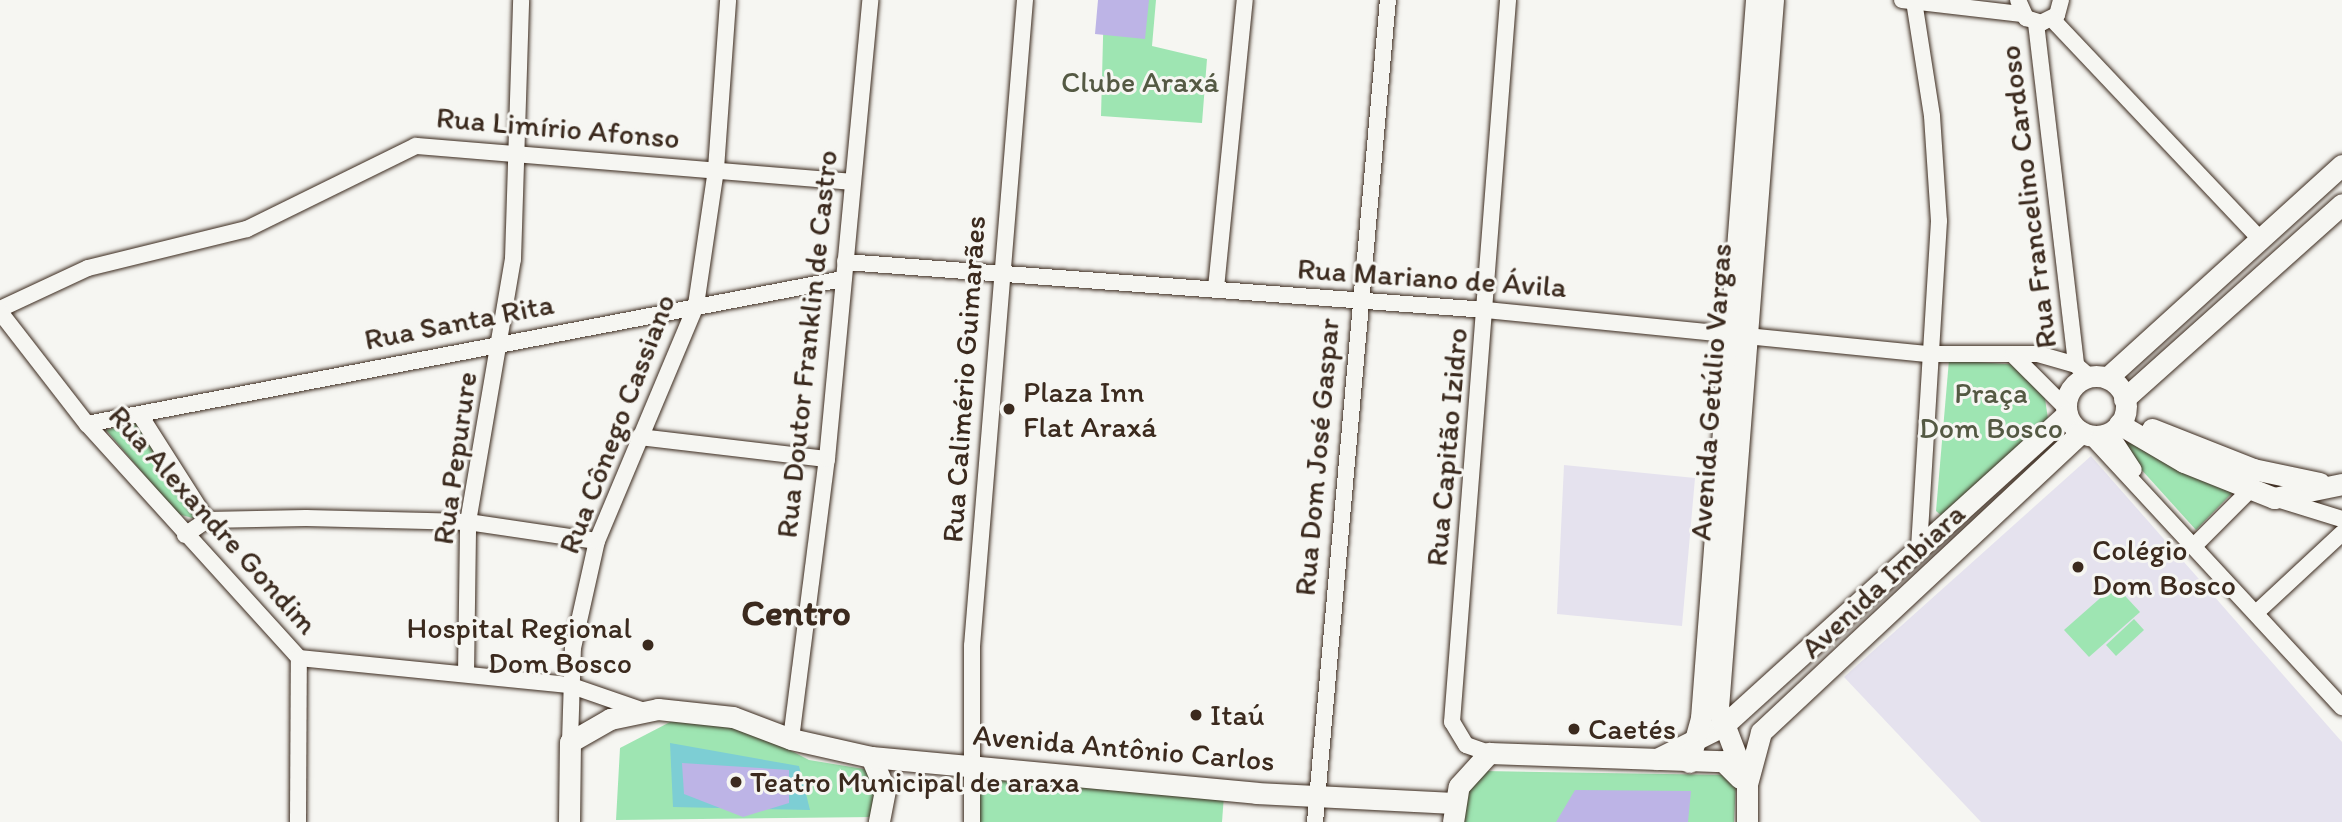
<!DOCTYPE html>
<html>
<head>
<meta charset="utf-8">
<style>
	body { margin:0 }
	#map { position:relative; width:2342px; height:822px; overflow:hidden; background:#f6f6f2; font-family:Itim,sans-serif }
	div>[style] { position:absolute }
	.built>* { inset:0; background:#e5e2ee }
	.green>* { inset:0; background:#9ee5b2 }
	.water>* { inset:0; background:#7dced4 }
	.building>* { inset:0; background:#bdb4e6 }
	.roads { filter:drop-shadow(0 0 2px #3b2a1e) drop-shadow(0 0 2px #3b2a1e) }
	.street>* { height:16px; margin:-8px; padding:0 8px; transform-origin:8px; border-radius:8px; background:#f6f6f2 }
	.secondary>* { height:21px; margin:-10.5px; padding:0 10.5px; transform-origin:10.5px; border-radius:10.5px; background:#f6f6f2 }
	.secondary>.ring { margin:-10.5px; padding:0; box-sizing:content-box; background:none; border:21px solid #f6f6f2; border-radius:50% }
	.dots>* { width:19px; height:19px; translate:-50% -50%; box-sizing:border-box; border:4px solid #f6f6f2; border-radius:50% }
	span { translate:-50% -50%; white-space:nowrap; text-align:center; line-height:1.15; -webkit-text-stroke:6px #f6f6f2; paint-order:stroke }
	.park-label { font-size:30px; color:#545943 }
	.street-label { font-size:30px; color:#3b2a1e }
	.poi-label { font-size:30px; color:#3b2a1e }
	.left { translate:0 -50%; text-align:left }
	.right { translate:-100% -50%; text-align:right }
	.district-label { font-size:37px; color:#3b2a1e; font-weight:700 }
</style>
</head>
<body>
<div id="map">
	<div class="built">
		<i style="clip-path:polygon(2091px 456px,2342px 742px,2342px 822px,1981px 822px,1844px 677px)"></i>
		<i style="clip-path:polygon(1564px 465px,1695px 478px,1682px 626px,1557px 614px)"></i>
	</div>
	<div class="green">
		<i style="clip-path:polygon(1104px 0,1156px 0,1152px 46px,1207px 59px,1202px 123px,1101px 116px)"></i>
		<i style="clip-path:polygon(1949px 360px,2020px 365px,2044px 392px,2048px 419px,1943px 517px,1936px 511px)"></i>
		<i style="clip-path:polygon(137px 422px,194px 510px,196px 519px,178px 514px,106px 430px)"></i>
		<i style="clip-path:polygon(2125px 441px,2233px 492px,2196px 530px,2139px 467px)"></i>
		<i style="clip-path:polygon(2115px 585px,2140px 612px,2089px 657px,2064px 630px)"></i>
		<i style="clip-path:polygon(2134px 619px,2144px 630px,2116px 656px,2106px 645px)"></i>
		<i style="clip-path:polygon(702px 718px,749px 729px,809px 760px,870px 770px,878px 779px,874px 817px,616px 820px,620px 748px,672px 721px)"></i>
		<i style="clip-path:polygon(1485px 771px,1727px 775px,1736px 783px,1734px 822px,1463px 822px,1465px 789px)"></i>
		<i style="clip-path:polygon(984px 776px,1224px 795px,1222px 822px,979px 822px,975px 789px)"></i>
	</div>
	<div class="water">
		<i style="clip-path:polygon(670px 743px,799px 766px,810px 810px,673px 807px)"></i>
	</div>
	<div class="building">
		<i style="clip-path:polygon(1098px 0,1149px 0,1145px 39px,1095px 34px)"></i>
		<i style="clip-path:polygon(682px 763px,789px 770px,789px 803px,743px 817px,684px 794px)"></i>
		<i style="clip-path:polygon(1575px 790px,1691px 791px,1688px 822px,1556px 822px)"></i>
	</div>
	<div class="roads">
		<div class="street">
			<i style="left:1902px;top:0;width:121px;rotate:6.7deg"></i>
			<i style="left:2018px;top:0;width:20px;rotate:66deg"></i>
			<i style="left:2026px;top:18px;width:16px;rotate:18deg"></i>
			<i style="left:2041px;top:23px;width:18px;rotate:-27deg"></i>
			<i style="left:2057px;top:15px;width:16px;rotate:-75deg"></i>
			<i style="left:1914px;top:1px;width:116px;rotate:81.1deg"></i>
			<i style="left:1932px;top:116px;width:105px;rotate:86.2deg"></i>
			<i style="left:1939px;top:221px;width:327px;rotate:93.5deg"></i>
			<i style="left:2052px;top:19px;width:301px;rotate:46.6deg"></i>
			<i style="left:2036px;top:23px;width:344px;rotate:83.3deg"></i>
			<i style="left:845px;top:262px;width:643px;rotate:4.28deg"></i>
			<i style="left:1486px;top:310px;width:443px;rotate:5.7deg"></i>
			<i style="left:1927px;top:354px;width:111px"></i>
			<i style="left:2038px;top:354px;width:40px;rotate:16deg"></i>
			<i style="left:2076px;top:365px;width:18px;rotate:41deg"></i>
			<i style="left:1216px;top:288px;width:289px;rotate:-84.3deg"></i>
			<i style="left:0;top:309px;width:97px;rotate:-25deg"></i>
			<i style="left:88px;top:268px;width:164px;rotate:-13.8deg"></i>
			<i style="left:247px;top:229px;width:188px;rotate:-26.2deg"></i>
			<i style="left:416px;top:146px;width:437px;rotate:4.7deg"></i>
			<i style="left:0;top:312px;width:142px;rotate:52.2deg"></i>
			<i style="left:87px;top:424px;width:316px;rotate:47.8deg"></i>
			<i style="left:299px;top:658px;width:271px;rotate:5.7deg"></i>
			<i style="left:569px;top:685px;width:76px;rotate:19.1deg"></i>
			<i style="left:2013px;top:355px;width:75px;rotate:45deg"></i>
			<i style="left:140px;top:415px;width:125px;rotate:57.5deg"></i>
			<i style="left:87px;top:424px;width:770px;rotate:-10.86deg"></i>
			<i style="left:2109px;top:432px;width:45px;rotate:56.7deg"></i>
			<i style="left:2090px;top:435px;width:371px;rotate:47.2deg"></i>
			<i style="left:639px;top:437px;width:189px;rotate:6.7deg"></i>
			<i style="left:2274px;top:498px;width:71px;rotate:17.2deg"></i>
			<i style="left:185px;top:535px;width:27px;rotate:-34deg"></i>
			<i style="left:207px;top:520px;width:99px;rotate:-1.2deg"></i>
			<i style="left:306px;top:518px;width:162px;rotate:1.4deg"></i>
			<i style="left:468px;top:522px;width:130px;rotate:8.4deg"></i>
			<i style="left:2194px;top:546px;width:79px;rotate:-45deg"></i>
			<i style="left:2257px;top:612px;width:116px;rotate:-42.9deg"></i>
			<i style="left:466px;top:674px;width:152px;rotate:-89.2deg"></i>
			<i style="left:468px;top:522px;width:267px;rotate:-80.3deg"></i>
			<i style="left:513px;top:259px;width:259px;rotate:-88.2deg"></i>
			<i style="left:791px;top:739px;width:282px;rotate:-82.7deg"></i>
			<i style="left:827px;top:459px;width:461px;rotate:-84.6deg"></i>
			<i style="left:570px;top:742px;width:94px;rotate:-88.2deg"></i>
			<i style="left:573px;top:648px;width:110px;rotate:-77.4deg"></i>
			<i style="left:597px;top:541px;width:256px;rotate:-67.2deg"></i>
			<i style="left:696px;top:305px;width:137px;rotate:-81.6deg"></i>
			<i style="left:716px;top:169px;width:169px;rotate:-85.9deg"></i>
			<i style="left:1489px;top:753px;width:24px;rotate:-161deg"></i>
			<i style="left:1466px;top:745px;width:27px;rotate:-121deg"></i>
			<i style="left:1452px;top:722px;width:724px;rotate:-85.56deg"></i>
			<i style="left:298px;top:822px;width:164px;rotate:-89.7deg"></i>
			<i style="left:972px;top:822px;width:176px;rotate:-90deg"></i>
			<i style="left:972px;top:646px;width:648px;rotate:-85.31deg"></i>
			<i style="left:1315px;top:822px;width:825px;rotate:-84.93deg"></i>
		</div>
		<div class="secondary">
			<i class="ring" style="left:2066px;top:376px;width:39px;height:39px"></i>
			<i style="left:2107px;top:378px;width:317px;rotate:-42.2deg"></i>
			<i style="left:2124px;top:399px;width:292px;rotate:-41.8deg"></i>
			<i style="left:2119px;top:424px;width:75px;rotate:30.3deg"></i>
			<i style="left:2184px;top:462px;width:97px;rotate:21.8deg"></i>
			<i style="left:2274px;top:498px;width:69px;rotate:-11.6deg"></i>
			<i style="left:2152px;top:429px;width:109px;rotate:21.6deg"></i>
			<i style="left:2253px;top:469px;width:68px;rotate:11.8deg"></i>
			<i style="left:871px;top:757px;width:36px;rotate:67deg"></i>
			<i style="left:885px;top:790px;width:33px;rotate:101deg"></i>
			<i style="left:1657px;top:759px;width:74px;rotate:-26.6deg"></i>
			<i style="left:1723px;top:726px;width:464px;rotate:-42.2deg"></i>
			<i style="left:1689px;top:762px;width:46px;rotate:-74.7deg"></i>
			<i style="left:1701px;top:718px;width:720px;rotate:-85.62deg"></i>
			<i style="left:1747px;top:784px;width:81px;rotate:-110.9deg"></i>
			<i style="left:1718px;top:708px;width:710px;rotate:-85.56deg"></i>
			<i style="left:569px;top:822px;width:80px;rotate:-89.3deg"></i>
			<i style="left:570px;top:742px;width:46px;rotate:-29.9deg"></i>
			<i style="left:610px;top:719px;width:49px;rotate:-11.8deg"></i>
			<i style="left:658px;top:709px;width:75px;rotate:6.1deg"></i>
			<i style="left:733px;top:717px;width:62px;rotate:20.8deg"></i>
			<i style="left:791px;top:739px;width:82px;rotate:12.7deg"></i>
			<i style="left:871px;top:757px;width:387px;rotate:5.3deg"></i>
			<i style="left:1256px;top:793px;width:198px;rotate:2.9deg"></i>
			<i style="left:1453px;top:822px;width:36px;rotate:-81deg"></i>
			<i style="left:1459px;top:786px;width:45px;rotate:-47.7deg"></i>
			<i style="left:1489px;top:753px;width:234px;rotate:2deg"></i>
			<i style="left:1723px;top:761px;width:24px;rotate:45deg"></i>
			<i style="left:1747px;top:822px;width:38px;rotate:-90deg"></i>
			<i style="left:1747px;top:784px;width:54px;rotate:-74.9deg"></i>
			<i style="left:1761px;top:732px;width:439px;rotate:-43.1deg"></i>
		</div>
	</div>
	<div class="dots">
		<i style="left:1009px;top:409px;background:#3b2a1e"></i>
		<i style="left:2078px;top:567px;background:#3b2a1e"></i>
		<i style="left:648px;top:645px;background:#3b2a1e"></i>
		<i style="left:1196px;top:715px;background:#3b2a1e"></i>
		<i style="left:1574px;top:729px;background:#3b2a1e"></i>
		<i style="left:736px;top:782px;background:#3b2a1e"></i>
	</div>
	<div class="park-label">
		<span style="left:1140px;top:82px">Clube Araxá</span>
		<span style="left:1991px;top:410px">Praça<br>Dom Bosco</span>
	</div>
	<div class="street-label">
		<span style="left:558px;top:128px;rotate:5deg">Rua Limírio Afonso</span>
		<span style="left:2028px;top:197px;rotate:-97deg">Rua Francelino Cardoso</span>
		<span style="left:1432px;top:278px;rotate:4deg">Rua Mariano de Ávila</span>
		<span style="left:459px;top:322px;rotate:-11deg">Rua Santa Rita</span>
		<span style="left:807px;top:344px;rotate:-84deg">Rua Doutor Franklin de Castro</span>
		<span style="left:964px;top:379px;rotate:-86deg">Rua Calimério Guimarães</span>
		<span style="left:1711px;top:392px;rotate:-86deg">Avenida Getúlio Vargas</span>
		<span style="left:617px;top:424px;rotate:-69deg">Rua Cônego Cassiano</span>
		<span style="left:1447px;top:447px;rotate:-85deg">Rua Capitão Izidro</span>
		<span style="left:1317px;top:457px;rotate:-85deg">Rua Dom José Gaspar</span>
		<span style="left:455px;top:458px;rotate:-82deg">Rua Pepurure</span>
		<span style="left:213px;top:520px;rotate:48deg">Rua Alexandre Gondim</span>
		<span style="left:1883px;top:581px;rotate:-43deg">Avenida Imbiara</span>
		<span style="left:1124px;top:748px;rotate:5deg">Avenida Antônio Carlos</span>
	</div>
	<div class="poi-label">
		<span class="left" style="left:1023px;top:409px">Plaza Inn<br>Flat Araxá</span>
		<span class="left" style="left:2092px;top:567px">Colégio<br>Dom Bosco</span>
		<span class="right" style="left:632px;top:645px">Hospital Regional<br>Dom Bosco</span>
		<span class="left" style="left:1210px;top:715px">Itaú</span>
		<span class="left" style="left:1588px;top:729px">Caetés</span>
		<span class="left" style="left:750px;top:782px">Teatro Municipal de araxa</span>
	</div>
	<div class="district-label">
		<span style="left:796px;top:612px">Centro</span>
	</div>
</div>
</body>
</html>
